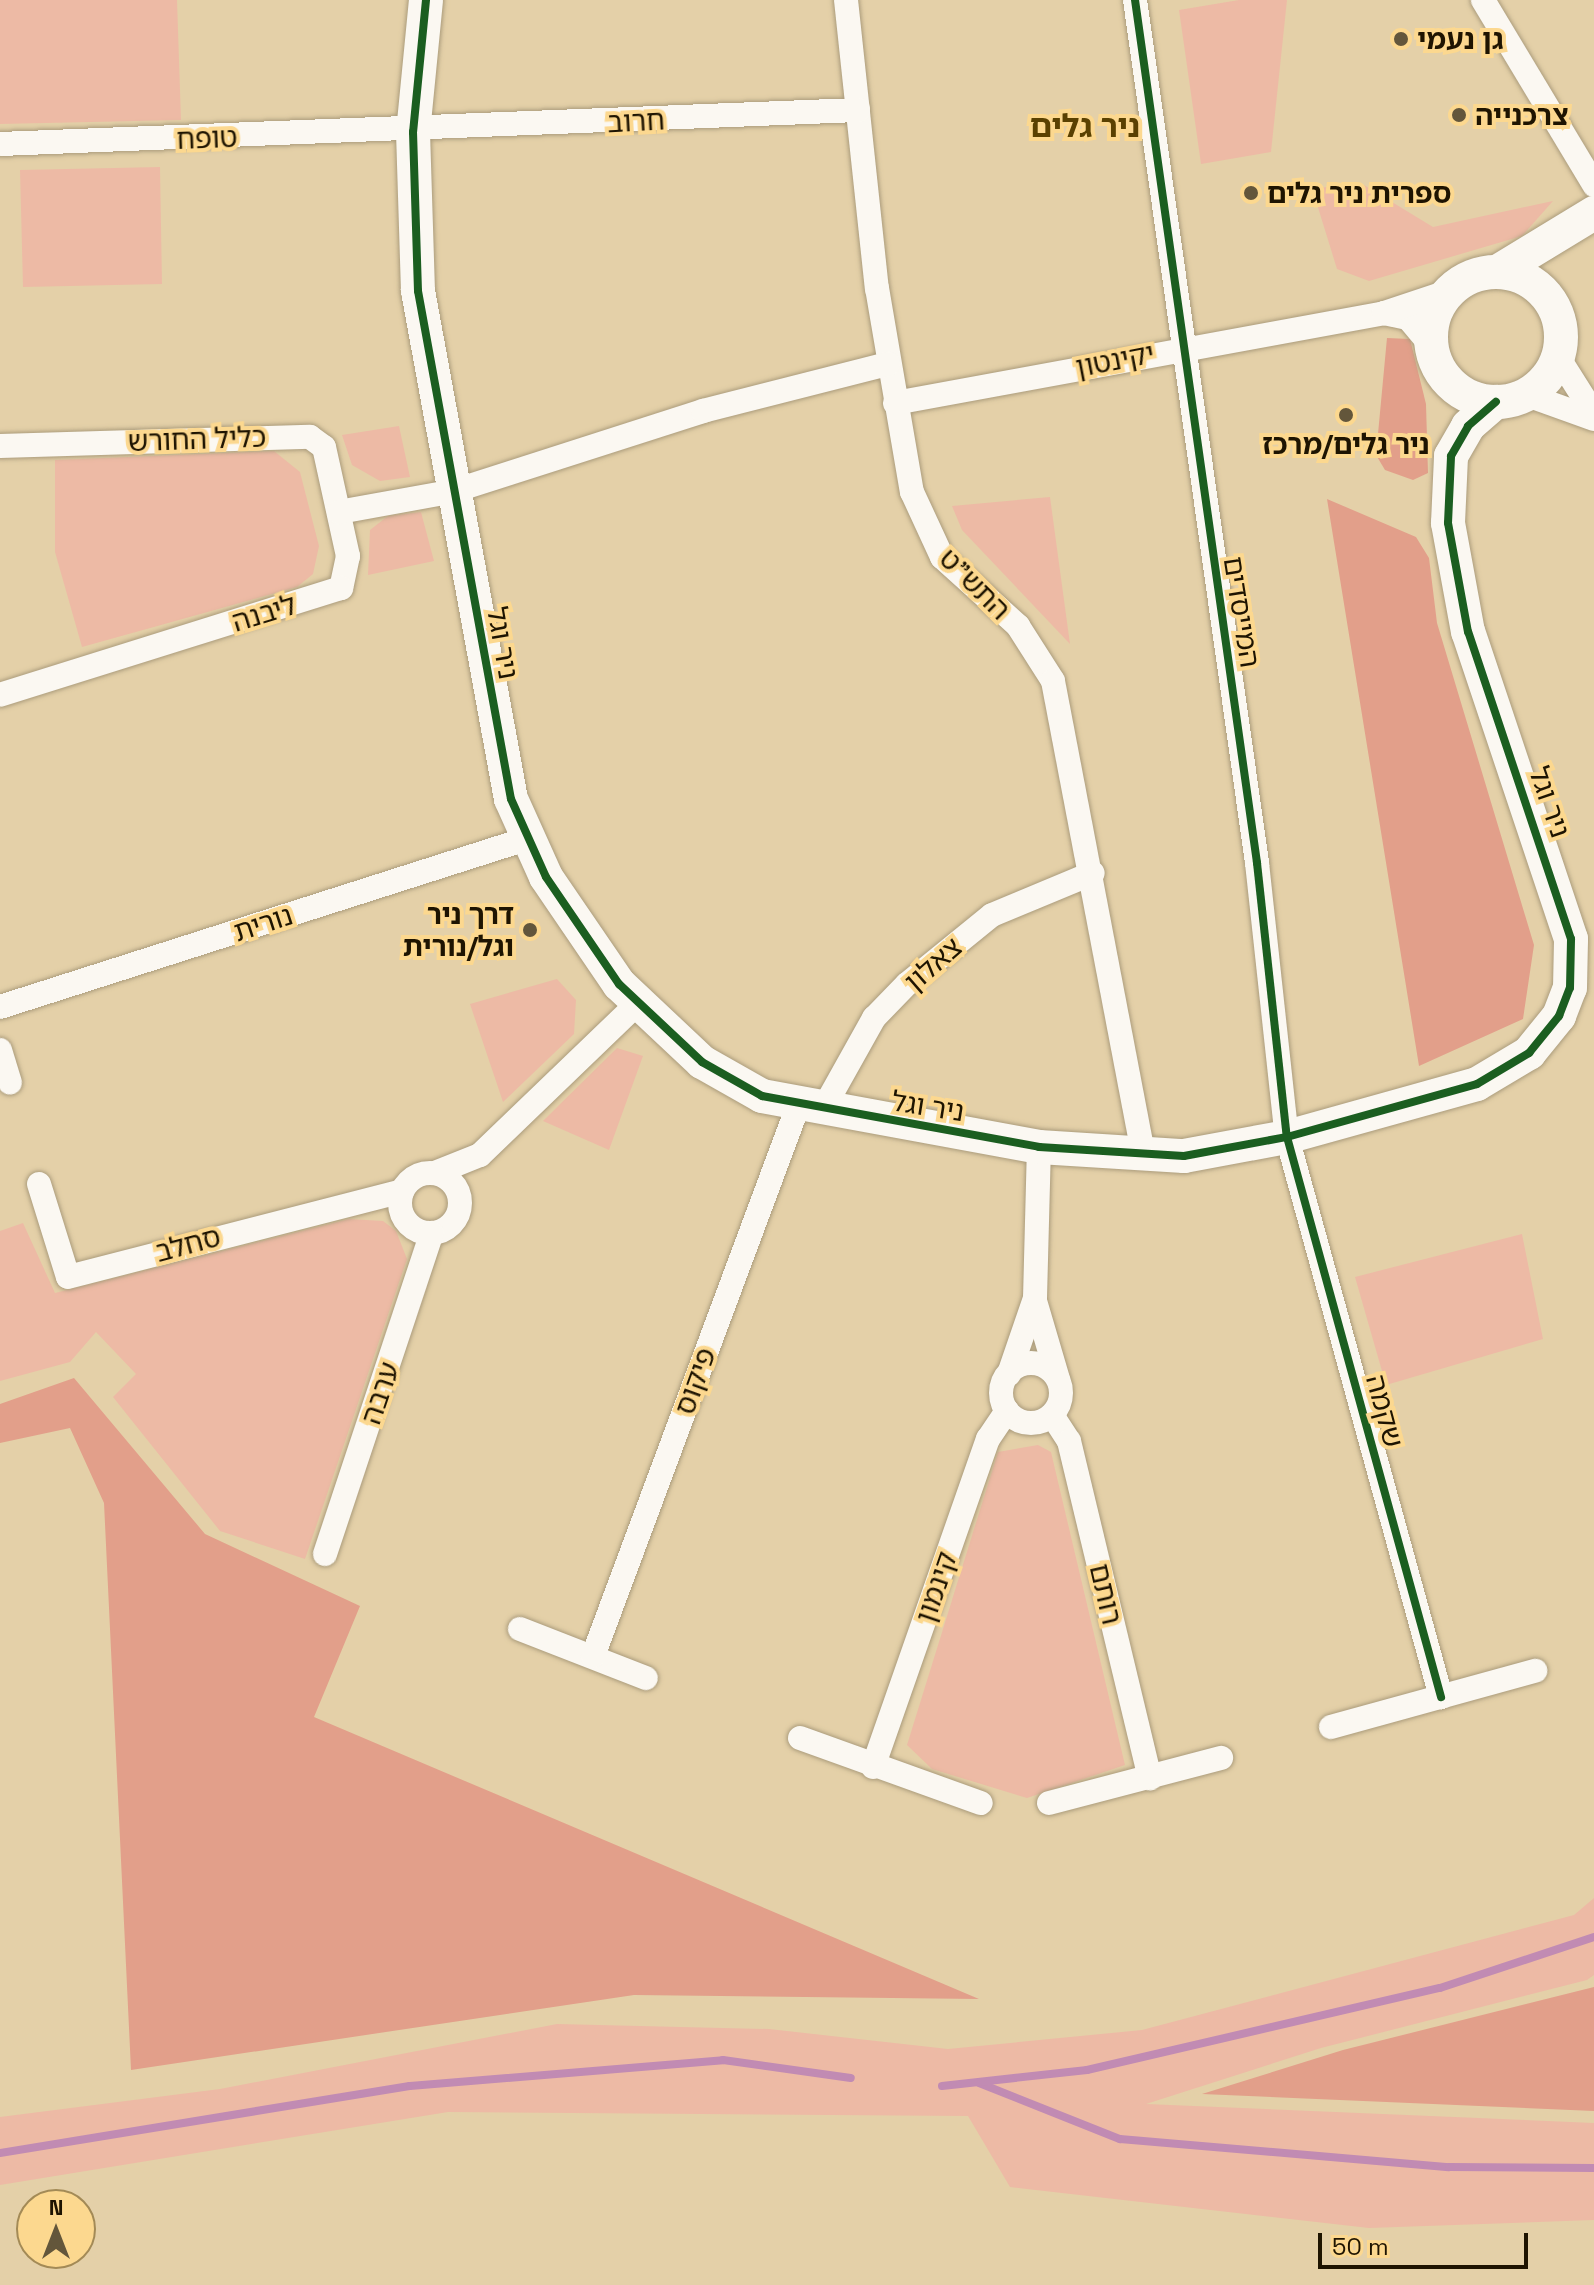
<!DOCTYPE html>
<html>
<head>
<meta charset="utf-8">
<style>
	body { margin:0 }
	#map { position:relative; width:1594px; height:2285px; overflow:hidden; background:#e4d0a8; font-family:"Space Grotesk","Noto Sans Hebrew",sans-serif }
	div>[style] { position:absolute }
	.green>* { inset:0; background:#edbaa5 }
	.forest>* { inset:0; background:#e29f8a }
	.stream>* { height:8px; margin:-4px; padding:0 4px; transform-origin:4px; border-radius:4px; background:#c18bb3 }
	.roads { filter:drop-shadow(0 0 2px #ab9c7c) drop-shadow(0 0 2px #ab9c7c) }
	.street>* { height:24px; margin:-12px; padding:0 12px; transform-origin:12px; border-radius:12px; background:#fbf8f2 }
	.street>.ring { margin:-12px; padding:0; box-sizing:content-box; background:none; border:24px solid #fbf8f2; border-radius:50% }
	.secondary>* { height:34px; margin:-17px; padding:0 17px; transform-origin:17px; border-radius:17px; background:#fbf8f2 }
	.secondary>.ring { margin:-17px; padding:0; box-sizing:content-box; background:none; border:34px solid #fbf8f2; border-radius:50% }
	.cycleway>* { height:8px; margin:-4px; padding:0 4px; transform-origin:4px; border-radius:4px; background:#1b5e20 }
	.dots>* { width:22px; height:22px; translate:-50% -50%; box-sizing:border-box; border:4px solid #fcd88f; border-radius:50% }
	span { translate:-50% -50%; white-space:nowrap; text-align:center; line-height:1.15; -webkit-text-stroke:8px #fcd88f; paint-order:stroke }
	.poi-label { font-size:28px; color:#1e1401; font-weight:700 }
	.left { translate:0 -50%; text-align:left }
	.right { translate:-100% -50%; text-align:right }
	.street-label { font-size:28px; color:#1e1401 }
	.quarter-label { font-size:32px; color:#5a4101; font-weight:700 }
	.north { position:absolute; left:16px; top:2189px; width:80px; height:80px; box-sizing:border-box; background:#fcd88f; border:2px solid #a38a56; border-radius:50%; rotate:0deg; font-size:22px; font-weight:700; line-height:32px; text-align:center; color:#1e1401 }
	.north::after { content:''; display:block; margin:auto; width:28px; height:36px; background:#63563b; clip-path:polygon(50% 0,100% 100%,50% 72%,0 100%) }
	.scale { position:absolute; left:1318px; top:2233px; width:210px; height:36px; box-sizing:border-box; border:4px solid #1e1401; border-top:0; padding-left:10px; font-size:24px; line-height:28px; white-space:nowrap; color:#1e1401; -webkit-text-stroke:6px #fcd88f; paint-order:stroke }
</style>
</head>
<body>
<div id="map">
	<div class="green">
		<i style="clip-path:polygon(0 0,177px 0,181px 120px,0 124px)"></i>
		<i style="clip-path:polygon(1239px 0,1287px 0,1271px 152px,1201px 164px,1179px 10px)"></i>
		<i style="clip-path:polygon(160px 167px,162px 284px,23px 287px,20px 170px)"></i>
		<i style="clip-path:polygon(1364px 185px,1433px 227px,1553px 201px,1522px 236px,1369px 281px,1337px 269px,1312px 188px)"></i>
		<i style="clip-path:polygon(399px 426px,410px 477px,380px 481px,352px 465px,342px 435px)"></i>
		<i style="clip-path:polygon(274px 451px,300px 472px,319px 546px,313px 574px,297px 587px,82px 647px,55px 552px,55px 460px)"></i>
		<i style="clip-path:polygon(1050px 497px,1070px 644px,962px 530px,952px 506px)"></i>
		<i style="clip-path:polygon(421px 512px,434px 561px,368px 575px,370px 530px,388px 516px)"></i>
		<i style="clip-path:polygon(557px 979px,576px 1000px,574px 1034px,503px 1102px,470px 1004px)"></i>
		<i style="clip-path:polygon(617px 1048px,643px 1056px,609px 1150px,543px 1121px)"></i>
		<i style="clip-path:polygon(349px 1219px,383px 1221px,396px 1231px,407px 1259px,305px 1559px,220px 1531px,113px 1397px,136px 1374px,96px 1332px,70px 1362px,0 1381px,0 1231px,23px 1223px,55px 1293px)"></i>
		<i style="clip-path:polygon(1522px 1234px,1543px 1339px,1386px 1385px,1355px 1277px)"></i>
		<i style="clip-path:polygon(1038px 1445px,1051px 1452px,1125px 1765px,1027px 1798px,932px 1769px,907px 1745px,998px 1452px)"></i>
		<i style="clip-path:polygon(1594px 1898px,1594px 1975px,1587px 1980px,1321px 2048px,1146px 2104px,1594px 2123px,1594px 2220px,1369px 2228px,1010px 2187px,968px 2116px,448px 2112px,0 2185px,0 2117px,220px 2089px,557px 2024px,769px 2029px,948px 2049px,1142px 2030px,1574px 1915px)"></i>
	</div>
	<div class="forest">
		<i style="clip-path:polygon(1387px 338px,1410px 339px,1426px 404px,1428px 473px,1413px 480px,1385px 470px,1376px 455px)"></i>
		<i style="clip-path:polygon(1327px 499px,1416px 537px,1429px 558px,1437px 623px,1534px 945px,1523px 1019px,1419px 1066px)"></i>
		<i style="clip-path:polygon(74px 1378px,205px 1534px,360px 1606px,314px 1717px,979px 1999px,634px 1995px,131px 2070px,104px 1503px,70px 1428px,0 1443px,0 1404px)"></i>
		<i style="clip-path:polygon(1594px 1987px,1594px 2111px,1202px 2094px,1343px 2050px)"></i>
	</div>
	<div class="stream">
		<i style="left:979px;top:2083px;width:152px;rotate:21.7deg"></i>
		<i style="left:1120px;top:2139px;width:330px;rotate:4.9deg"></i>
		<i style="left:1449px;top:2167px;width:145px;rotate:0.4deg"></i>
		<i style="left:942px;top:2086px;width:146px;rotate:-6.3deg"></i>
		<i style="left:1087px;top:2070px;width:362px;rotate:-13.1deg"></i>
		<i style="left:1440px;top:1988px;width:162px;rotate:-18.3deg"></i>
		<i style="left:0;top:2153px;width:415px;rotate:-9.3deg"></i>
		<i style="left:410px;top:2086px;width:314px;rotate:-4.7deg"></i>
		<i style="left:723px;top:2060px;width:129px;rotate:8deg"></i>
	</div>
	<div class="roads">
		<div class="street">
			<i style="left:846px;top:0;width:290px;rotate:83.9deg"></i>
			<i style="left:877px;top:288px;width:207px;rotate:80.3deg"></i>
			<i style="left:912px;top:492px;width:72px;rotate:65.2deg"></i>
			<i style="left:942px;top:557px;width:103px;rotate:42.2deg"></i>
			<i style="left:1018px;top:626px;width:65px;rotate:57.5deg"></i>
			<i style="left:1053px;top:681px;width:485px;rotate:79.2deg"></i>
			<i style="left:1135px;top:0;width:872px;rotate:81.95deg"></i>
			<i style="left:1257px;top:863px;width:276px;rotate:83.8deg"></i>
			<i style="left:1287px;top:1137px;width:581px;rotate:74.62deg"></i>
			<i style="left:1483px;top:0;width:216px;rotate:59deg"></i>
			<i style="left:0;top:144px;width:859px;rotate:-2.27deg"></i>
			<i style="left:1384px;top:313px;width:25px;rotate:12deg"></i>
			<i style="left:1408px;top:318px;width:33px;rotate:50deg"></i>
			<i style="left:1558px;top:357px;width:67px;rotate:57.7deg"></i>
			<i style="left:1527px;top:395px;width:71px;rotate:19.7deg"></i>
			<i style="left:895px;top:403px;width:497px;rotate:-10.4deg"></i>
			<i style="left:1384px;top:313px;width:70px;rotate:-18.4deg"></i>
			<i style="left:0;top:446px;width:310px;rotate:-1.7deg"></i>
			<i style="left:310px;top:437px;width:17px;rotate:36deg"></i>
			<i style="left:324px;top:447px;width:112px;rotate:77.6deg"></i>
			<i style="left:348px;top:556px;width:33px;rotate:102deg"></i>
			<i style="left:341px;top:588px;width:357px;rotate:162.6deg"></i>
			<i style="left:339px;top:512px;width:117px;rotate:-10.3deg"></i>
			<i style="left:454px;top:491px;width:262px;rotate:-17.8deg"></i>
			<i style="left:703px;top:411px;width:191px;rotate:-14.3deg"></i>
			<i style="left:0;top:1007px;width:552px;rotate:-17.71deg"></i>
			<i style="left:0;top:1050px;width:34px;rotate:73deg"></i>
			<i style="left:822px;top:1111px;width:107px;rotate:-60.8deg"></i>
			<i style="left:874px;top:1018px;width:47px;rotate:-45.9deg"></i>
			<i style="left:907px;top:984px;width:109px;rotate:-39.1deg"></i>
			<i style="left:992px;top:915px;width:109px;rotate:-22.6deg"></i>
			<i style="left:435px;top:1173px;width:48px;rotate:-21.8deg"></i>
			<i style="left:480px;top:1155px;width:218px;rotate:-43.9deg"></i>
			<i class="ring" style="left:400px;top:1173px;width:36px;height:36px"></i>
			<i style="left:39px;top:1184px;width:97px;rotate:72.7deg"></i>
			<i style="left:68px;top:1277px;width:345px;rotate:-14.4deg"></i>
			<i style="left:1035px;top:1301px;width:81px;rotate:73.6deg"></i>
			<i class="ring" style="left:1001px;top:1363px;width:36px;height:36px"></i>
			<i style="left:1009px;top:1374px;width:80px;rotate:-71.1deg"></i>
			<i style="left:1035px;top:1298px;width:151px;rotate:-88.5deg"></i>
			<i style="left:1052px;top:1415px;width:31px;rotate:57deg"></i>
			<i style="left:1069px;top:1441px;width:347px;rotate:76.5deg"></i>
			<i style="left:325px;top:1554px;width:338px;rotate:-71.6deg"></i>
			<i style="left:520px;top:1629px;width:135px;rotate:21.3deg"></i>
			<i style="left:593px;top:1656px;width:587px;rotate:-69.56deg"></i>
			<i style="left:1331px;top:1727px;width:212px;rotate:-15.4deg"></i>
			<i style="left:800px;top:1738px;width:192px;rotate:19.8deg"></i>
			<i style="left:873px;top:1767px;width:348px;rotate:-70.7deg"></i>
			<i style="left:988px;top:1439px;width:34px;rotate:-56deg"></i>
			<i style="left:1049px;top:1803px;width:178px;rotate:-14.7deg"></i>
		</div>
		<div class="secondary">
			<i style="left:426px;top:0;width:133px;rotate:95.6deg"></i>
			<i style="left:413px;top:132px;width:159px;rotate:88.2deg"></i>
			<i style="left:418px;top:291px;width:516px;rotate:79.63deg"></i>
			<i style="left:511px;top:799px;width:85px;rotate:65.8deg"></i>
			<i style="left:546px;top:877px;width:130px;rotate:55.7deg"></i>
			<i style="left:619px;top:984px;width:114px;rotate:43.2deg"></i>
			<i style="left:702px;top:1062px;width:69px;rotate:29.5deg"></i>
			<i style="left:762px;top:1096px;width:282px;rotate:10.4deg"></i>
			<i style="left:1039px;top:1147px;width:145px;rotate:3.6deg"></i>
			<i style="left:1184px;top:1156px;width:105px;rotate:-10.5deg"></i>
			<i style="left:1287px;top:1137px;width:197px;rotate:-15.6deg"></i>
			<i style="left:1477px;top:1084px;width:61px;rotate:-30.8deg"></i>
			<i style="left:1529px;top:1053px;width:48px;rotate:-51deg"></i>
			<i style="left:1559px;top:1016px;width:30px;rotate:-69deg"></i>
			<i style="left:1570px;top:988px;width:49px;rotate:-88.8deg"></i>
			<i style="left:1571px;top:939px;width:324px;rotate:-108.5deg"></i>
			<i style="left:1468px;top:632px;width:111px;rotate:-100.4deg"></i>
			<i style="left:1448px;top:523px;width:67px;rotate:-87.4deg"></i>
			<i style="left:1451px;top:456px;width:34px;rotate:-60deg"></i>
			<i style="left:1468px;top:426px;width:37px;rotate:-41deg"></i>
			<i class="ring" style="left:1431px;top:272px;width:96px;height:96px"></i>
			<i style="left:1497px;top:272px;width:114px;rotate:-31.3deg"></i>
		</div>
	</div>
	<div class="cycleway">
		<i style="left:426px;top:0;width:133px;rotate:95.6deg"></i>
		<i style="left:413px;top:132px;width:159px;rotate:88.2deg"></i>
		<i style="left:418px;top:291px;width:516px;rotate:79.63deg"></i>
		<i style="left:511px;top:799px;width:85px;rotate:65.8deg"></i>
		<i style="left:546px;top:877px;width:130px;rotate:55.7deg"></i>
		<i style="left:619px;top:984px;width:114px;rotate:43.2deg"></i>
		<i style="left:702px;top:1062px;width:69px;rotate:29.5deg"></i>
		<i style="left:762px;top:1096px;width:282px;rotate:10.4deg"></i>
		<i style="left:1039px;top:1147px;width:145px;rotate:3.6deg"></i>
		<i style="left:1184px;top:1156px;width:105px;rotate:-10.5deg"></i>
		<i style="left:1287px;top:1137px;width:197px;rotate:-15.6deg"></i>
		<i style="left:1477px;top:1084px;width:61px;rotate:-30.8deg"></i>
		<i style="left:1529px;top:1053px;width:48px;rotate:-51deg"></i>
		<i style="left:1559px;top:1016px;width:30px;rotate:-69deg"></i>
		<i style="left:1570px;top:988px;width:49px;rotate:-88.8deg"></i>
		<i style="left:1571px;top:939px;width:324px;rotate:-108.5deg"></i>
		<i style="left:1468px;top:632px;width:111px;rotate:-100.4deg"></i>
		<i style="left:1448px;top:523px;width:67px;rotate:-87.4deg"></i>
		<i style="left:1451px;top:456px;width:34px;rotate:-60deg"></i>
		<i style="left:1468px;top:426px;width:37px;rotate:-41deg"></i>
		<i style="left:1135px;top:0;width:872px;rotate:81.95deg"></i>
		<i style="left:1257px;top:863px;width:276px;rotate:83.8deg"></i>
		<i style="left:1287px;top:1137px;width:581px;rotate:74.62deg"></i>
	</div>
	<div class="dots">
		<i style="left:1401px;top:39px;background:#63563b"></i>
		<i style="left:1459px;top:115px;background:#63563b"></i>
		<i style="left:1251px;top:193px;background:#63563b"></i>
		<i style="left:1346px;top:415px;background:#63563b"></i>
		<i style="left:530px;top:930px;background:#63563b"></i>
	</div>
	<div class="poi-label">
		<span class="left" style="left:1417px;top:39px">גן נעמי</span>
		<span class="left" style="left:1475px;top:115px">צרכנייה</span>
		<span class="left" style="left:1267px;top:193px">ספרית ניר גלים</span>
		<span style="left:1346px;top:444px">ניר גלים/מרכז</span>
		<span class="right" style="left:514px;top:930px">דרך ניר<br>וגל/נורית</span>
	</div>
	<div class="street-label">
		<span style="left:636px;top:121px;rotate:-3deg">חרוב</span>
		<span style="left:207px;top:138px;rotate:-2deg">טופח</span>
		<span style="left:1115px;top:360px;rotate:-11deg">יקינטון</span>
		<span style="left:197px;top:439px;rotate:-2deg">כליל החורש</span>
		<span style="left:975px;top:584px;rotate:45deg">התש"ט</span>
		<span style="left:1242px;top:612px;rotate:81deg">המייסדים</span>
		<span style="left:264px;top:613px;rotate:-17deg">ליבנה</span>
		<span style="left:503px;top:643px;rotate:80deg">ניר וגל</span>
		<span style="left:1550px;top:802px;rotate:71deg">ניר וגל</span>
		<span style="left:263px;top:923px;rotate:-18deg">נורית</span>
		<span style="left:933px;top:964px;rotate:-41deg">צאלון</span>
		<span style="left:928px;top:1106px;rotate:9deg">ניר וגל</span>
		<span style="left:188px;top:1244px;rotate:-15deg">סחלב</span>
		<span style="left:695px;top:1381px;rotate:-70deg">פיקוס</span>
		<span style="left:380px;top:1393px;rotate:-71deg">ערבה</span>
		<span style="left:1385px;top:1411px;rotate:75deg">שקמה</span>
		<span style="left:936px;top:1587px;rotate:-71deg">קינמון</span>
		<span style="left:1106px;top:1594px;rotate:77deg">רותם</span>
	</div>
	<div class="quarter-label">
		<span style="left:1085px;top:126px">ניר גלים</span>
	</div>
	<div class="north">N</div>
	<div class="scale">50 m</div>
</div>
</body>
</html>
